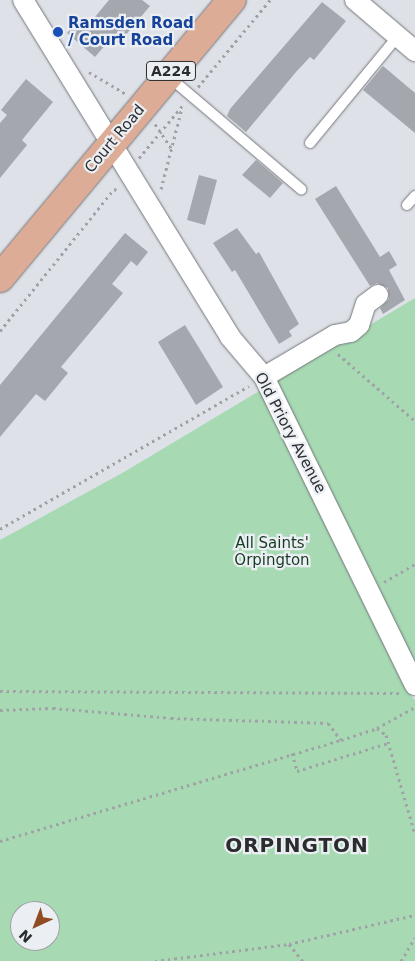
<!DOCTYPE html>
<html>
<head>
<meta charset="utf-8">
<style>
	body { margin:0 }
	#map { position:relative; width:415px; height:961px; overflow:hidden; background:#dee1e7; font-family:"DejaVu Sans",sans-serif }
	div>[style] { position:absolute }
	.green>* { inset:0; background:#a7dab3 }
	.building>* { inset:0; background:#a4a7ad }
	.path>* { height:3px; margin-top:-1.5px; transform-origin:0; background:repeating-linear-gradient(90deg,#a0a2a7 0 2.5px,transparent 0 6.5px) }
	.roads { filter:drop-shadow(0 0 1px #73767b) drop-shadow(0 0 1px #73767b) }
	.service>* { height:10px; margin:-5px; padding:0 5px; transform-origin:5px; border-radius:5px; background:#fff }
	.minor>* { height:20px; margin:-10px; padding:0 10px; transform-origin:10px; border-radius:10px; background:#fff }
	.primary>* { height:28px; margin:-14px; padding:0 14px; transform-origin:14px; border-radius:14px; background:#ddac97 }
	.dots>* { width:14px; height:14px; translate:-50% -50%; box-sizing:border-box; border:2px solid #ebeff4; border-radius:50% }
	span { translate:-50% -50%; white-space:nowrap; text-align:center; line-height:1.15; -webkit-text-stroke:4.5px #ebeff4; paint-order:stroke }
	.shield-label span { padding:1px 4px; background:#ebeff4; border:1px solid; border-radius:4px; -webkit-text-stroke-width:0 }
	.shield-label { font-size:14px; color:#2b2c2e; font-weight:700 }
	.transit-label { font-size:15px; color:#164399; font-weight:700 }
	.left { translate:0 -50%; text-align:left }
	.street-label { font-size:15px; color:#2b2c2e }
	.park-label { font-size:15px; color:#183b23 }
	.district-label { font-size:20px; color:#2b2c2e; font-weight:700; letter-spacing:1px }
	.north { position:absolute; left:10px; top:901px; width:50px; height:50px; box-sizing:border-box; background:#ebeff4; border:1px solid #9ea1a5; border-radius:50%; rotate:223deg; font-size:14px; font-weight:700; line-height:20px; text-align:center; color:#2b2c2e }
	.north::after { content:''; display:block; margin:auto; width:18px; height:22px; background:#904b22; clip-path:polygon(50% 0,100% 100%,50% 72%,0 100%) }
</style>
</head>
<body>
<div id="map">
	<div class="green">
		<i style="clip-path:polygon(evenodd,415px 298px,415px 695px,410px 695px,415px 700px,415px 961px,0 961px,0 540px,124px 472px,415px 298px,20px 911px,50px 911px,50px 941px,20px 941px,20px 911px)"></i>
	</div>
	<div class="building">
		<i style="clip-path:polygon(109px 0,142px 0,150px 6px,119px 43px,112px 37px,95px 57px,67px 33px,76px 23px,84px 30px)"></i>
		<i style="clip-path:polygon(322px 2px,346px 21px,314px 60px,310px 57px,296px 72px,246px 132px,227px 116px,230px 109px)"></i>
		<i style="clip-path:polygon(383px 66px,415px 93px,415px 133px,363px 90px)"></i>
		<i style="clip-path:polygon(26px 79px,53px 102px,22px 140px,27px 145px,0 178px,0 123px,7px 115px,1px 110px)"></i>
		<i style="clip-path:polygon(256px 160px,283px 183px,270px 198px,242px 175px)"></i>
		<i style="clip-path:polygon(199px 175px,217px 180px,205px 225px,187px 220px)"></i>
		<i style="clip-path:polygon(336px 186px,380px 257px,389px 251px,397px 265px,389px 270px,405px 300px,383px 314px,380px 308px,389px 299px,388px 288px,377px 283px,370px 286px,315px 199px)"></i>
		<i style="clip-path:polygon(237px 228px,256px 254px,259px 252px,299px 324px,289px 331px,292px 336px,279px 344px,235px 270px,232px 272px,213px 243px)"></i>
		<i style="clip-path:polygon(125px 233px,148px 252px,137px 266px,131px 261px,112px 284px,123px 293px,61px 367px,68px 373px,45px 401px,36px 394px,0 437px,0 385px)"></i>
		<i style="clip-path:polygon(185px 325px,223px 387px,196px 405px,158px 342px)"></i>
	</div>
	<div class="path">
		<i style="left:89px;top:72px;width:43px;rotate:30.7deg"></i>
		<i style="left:198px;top:87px;width:113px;rotate:-50.4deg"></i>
		<i style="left:155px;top:124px;width:29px;rotate:56deg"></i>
		<i style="left:139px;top:158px;width:69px;rotate:-50.3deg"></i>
		<i style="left:161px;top:189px;width:84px;rotate:-75.5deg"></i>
		<i style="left:0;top:331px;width:182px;rotate:-51.2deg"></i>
		<i style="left:114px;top:189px;width:5px;rotate:22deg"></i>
		<i style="left:338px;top:354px;width:102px;rotate:41deg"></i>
		<i style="left:0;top:529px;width:287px;rotate:-29.9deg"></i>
		<i style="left:384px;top:582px;width:36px;rotate:-30deg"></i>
		<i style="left:0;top:691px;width:399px;rotate:0.3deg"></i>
		<i style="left:0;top:710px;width:53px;rotate:-2.2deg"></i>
		<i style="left:53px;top:708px;width:118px;rotate:4.8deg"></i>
		<i style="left:171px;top:718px;width:157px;rotate:1.8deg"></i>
		<i style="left:328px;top:723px;width:21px;rotate:53deg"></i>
		<i style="left:341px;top:740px;width:38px;rotate:-18deg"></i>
		<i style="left:377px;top:728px;width:43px;rotate:-28.9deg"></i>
		<i style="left:377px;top:728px;width:11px;rotate:38deg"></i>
		<i style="left:386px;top:735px;width:103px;rotate:73.7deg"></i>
		<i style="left:292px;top:753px;width:19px;rotate:74deg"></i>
		<i style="left:297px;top:771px;width:95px;rotate:-17.1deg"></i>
		<i style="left:0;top:841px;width:356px;rotate:-16.5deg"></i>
		<i style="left:289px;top:944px;width:22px;rotate:51deg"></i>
		<i style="left:155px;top:961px;width:135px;rotate:-7.2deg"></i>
		<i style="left:289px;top:944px;width:129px;rotate:-13deg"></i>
		<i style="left:401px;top:961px;width:27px;rotate:-59deg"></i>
	</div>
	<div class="roads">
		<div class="service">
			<i style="left:168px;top:76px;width:175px;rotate:40.4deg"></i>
			<i style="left:310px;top:143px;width:139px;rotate:-50.6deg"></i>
			<i style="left:407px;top:205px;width:12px;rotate:-48deg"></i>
		</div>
		<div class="minor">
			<i style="left:23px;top:0;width:395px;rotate:58.4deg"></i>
			<i style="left:230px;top:337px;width:52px;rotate:49.6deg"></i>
			<i style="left:264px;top:377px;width:343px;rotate:63.9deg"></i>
			<i style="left:355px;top:0;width:79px;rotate:40.4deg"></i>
			<i style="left:264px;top:377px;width:82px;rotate:-30.6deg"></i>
			<i style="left:335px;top:335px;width:16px;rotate:-11deg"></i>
			<i style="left:351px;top:332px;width:11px;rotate:-41deg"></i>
			<i style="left:359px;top:325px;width:22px;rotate:-72deg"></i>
			<i style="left:366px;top:304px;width:15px;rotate:-37deg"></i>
		</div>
		<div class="primary">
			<i style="left:0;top:278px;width:362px;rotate:-50.2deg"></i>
		</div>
	</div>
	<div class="dots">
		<i style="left:58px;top:32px;background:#1a4fb4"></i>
	</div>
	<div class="shield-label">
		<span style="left:171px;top:71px">A224</span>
	</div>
	<div class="transit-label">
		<span class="left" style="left:68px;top:32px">Ramsden Road<br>/ Court Road</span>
	</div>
	<div class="street-label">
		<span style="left:115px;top:139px;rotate:-50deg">Court Road</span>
		<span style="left:290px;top:433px;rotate:62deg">Old Priory Avenue</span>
	</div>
	<div class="park-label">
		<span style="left:272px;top:552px">All Saints'<br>Orpington</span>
	</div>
	<div class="district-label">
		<span style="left:297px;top:845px">ORPINGTON</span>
	</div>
	<div class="north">N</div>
</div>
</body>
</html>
